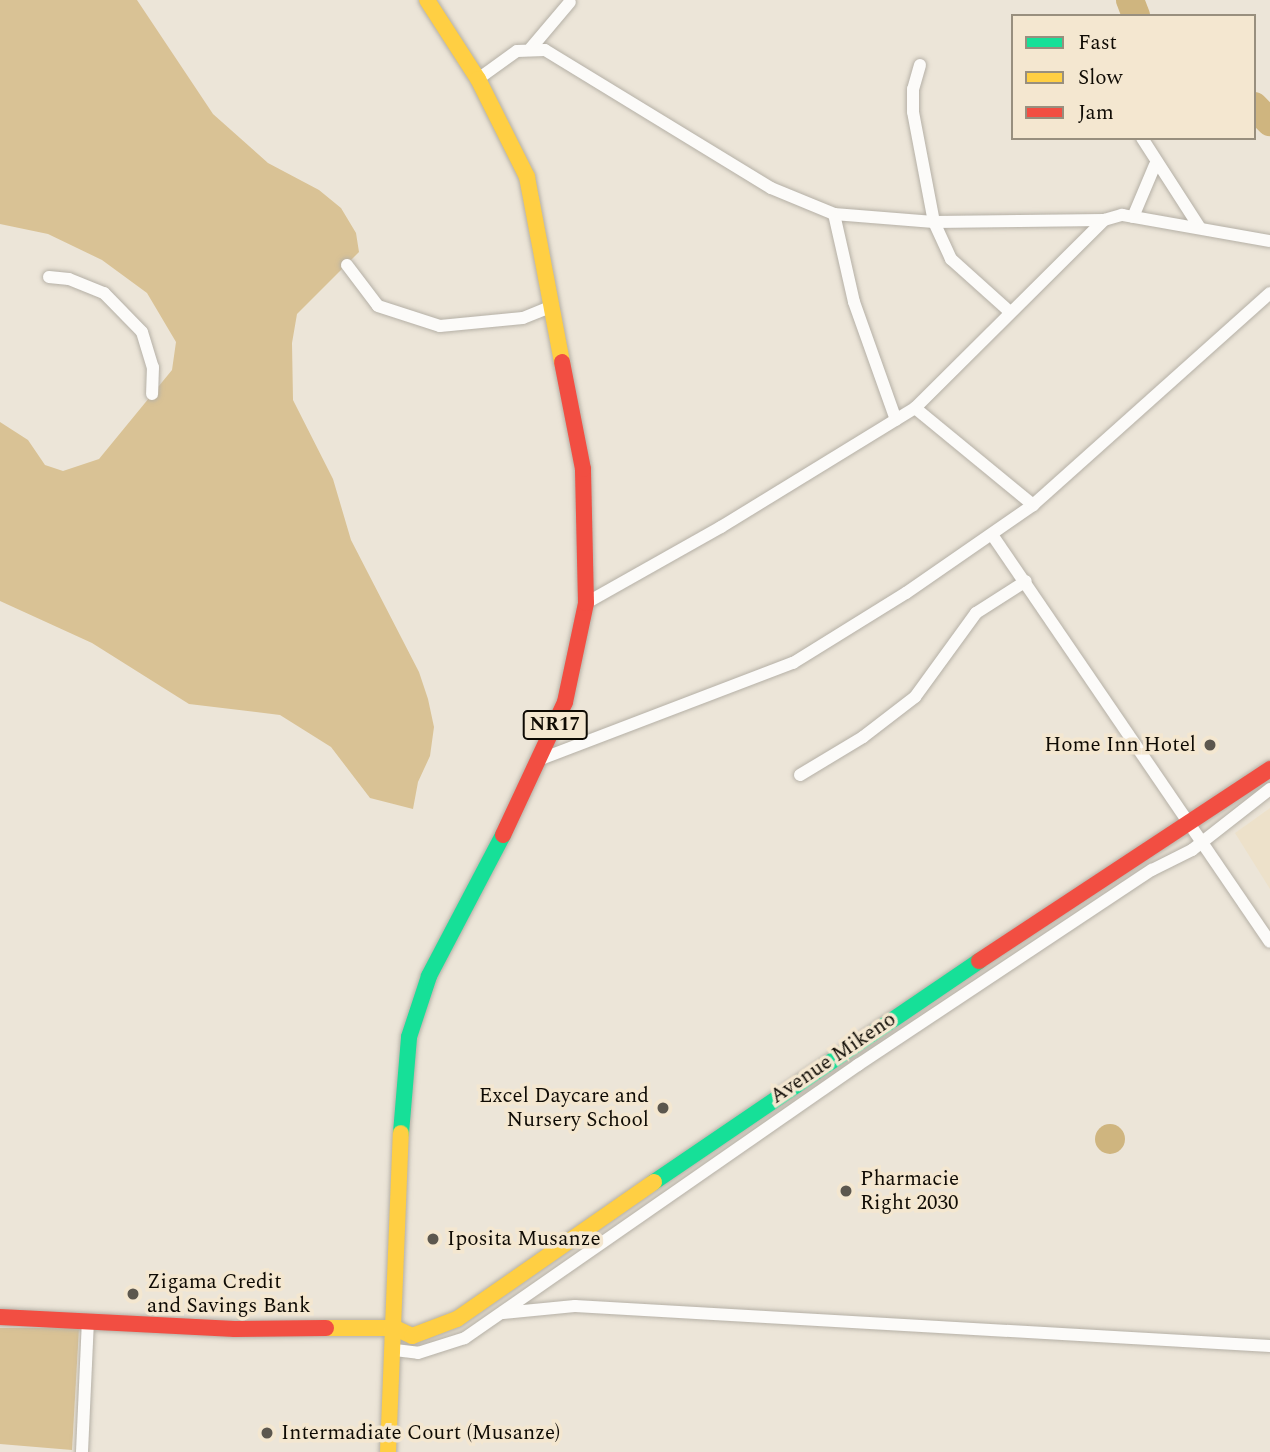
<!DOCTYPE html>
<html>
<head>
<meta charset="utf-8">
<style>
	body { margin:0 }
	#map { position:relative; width:1270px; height:1452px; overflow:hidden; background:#ece5d8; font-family:Spectral,serif }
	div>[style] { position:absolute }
	.built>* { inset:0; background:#ede1ca }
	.forest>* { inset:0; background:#d9c295 }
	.water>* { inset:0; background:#cfb57f }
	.round { border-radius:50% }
	.river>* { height:28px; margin:-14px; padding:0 14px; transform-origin:14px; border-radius:14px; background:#cfb57f }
	.roads { filter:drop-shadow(0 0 2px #b5b0a6) drop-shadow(0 0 2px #b5b0a6) }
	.street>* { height:12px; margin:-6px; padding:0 6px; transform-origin:6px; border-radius:6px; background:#fcfbf9 }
	.fast>* { height:16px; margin:-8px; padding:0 8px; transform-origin:8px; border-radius:8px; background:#16e098 }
	.slow>* { height:16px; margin:-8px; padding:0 8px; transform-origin:8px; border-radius:8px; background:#ffcf43 }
	.jam>* { height:16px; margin:-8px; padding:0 8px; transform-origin:8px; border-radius:8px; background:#f24e42 }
	.dots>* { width:19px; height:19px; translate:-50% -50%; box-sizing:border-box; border:4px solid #f4e7d0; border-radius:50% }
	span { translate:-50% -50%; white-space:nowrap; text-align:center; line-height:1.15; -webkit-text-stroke:7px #f4e7d0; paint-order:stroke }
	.shield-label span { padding:2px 5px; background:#f4e7d0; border:2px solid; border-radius:5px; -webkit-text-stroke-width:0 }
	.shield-label { font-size:19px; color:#0f0b04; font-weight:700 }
	.poi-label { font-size:21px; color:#0f0b04 }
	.right { translate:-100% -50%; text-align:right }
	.left { translate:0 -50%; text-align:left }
	.street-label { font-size:21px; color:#0f0b04 }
	.legend { position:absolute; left:1011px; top:14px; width:245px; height:126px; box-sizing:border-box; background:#f4e7d0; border:2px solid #988f7e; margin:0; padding:9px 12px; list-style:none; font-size:21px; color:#0f0b04 }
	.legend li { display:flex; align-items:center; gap:14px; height:35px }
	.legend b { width:35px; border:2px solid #988f7e }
</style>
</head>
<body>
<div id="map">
	<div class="built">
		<i style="clip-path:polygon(1270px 808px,1270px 889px,1235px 833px)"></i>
	</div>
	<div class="forest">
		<i style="clip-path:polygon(0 0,137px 0,213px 114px,268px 163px,319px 190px,341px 208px,356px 233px,359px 252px,297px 314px,292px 343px,293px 400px,333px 479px,351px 540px,419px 672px,428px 699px,434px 727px,430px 756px,418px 782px,413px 809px,370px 798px,331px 747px,280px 715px,189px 704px,92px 643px,0 601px,0 422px,28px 440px,45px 465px,63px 471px,99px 459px,172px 370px,176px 342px,147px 293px,102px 260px,48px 234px,0 224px)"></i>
		<i style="clip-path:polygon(0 1328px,79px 1328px,72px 1450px,0 1444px)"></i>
	</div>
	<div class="water">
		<i class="round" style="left:1095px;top:1124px;width:30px;height:30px"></i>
	</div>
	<div class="river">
		<i style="left:1130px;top:0;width:17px;rotate:69deg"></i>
		<i style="left:1254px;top:106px;width:23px;rotate:45deg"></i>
	</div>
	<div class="roads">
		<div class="street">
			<i style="left:531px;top:48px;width:60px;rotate:-49.7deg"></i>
			<i style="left:920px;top:65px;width:25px;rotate:106deg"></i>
			<i style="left:913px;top:89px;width:23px;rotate:90deg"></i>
			<i style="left:913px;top:112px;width:112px;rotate:79.2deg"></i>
			<i style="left:934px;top:222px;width:41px;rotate:65.3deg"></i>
			<i style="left:951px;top:259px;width:78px;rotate:41.9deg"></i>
			<i style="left:478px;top:79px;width:48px;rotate:-35.7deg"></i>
			<i style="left:517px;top:51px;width:28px;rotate:-2deg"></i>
			<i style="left:545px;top:50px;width:265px;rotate:31.4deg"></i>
			<i style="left:771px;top:188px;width:68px;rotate:22.4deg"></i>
			<i style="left:834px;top:214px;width:100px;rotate:4.6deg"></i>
			<i style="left:934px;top:222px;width:170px;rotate:-0.7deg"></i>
			<i style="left:1142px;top:138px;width:107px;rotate:57.2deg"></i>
			<i style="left:834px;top:214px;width:90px;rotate:77.2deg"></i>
			<i style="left:854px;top:302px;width:125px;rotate:70.4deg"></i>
			<i style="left:1133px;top:217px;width:56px;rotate:-67.1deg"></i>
			<i style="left:347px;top:265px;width:51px;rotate:52.9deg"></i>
			<i style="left:378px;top:306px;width:65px;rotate:17.9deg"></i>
			<i style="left:440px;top:326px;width:83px;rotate:-5.5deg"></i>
			<i style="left:523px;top:318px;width:31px;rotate:-22deg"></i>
			<i style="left:49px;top:277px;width:20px;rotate:6deg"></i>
			<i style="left:69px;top:279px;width:38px;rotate:22deg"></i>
			<i style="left:104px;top:293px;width:54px;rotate:45.7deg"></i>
			<i style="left:142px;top:332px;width:37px;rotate:73deg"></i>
			<i style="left:153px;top:367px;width:27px;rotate:92deg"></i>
			<i style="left:915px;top:408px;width:153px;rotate:39.4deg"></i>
			<i style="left:993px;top:536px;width:491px;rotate:55.7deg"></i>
			<i style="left:586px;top:603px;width:155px;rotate:-29.4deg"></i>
			<i style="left:721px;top:527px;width:228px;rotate:-31.5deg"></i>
			<i style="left:915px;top:408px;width:267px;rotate:-44.8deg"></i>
			<i style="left:1104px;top:220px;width:19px;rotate:-16deg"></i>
			<i style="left:1122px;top:215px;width:150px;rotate:10deg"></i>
			<i style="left:541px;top:759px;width:270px;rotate:-20.9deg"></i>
			<i style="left:793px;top:663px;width:133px;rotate:-31.8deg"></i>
			<i style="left:906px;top:593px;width:155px;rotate:-34.7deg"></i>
			<i style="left:1033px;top:505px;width:318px;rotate:-41.8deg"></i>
			<i style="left:800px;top:775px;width:74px;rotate:-31.1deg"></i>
			<i style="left:863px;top:737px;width:66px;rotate:-37.6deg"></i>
			<i style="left:915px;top:697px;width:104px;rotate:-54deg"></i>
			<i style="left:976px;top:613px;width:59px;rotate:-32.6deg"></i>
			<i style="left:503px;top:1313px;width:72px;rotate:-5.6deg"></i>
			<i style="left:575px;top:1306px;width:696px;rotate:3.29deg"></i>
			<i style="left:395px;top:1350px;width:23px;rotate:7deg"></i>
			<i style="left:418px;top:1353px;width:49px;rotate:-17.7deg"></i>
			<i style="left:465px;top:1338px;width:479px;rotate:-34.8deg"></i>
			<i style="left:858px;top:1065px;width:353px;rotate:-33.6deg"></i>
			<i style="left:1152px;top:870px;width:45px;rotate:-26.6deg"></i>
			<i style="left:1192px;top:850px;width:99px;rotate:-38deg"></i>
			<i style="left:82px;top:1452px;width:131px;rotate:-87.4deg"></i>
		</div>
		<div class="fast">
			<i style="left:401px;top:1133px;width:96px;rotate:-85.2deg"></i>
			<i style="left:409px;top:1037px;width:64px;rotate:-71.8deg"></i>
			<i style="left:429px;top:976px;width:159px;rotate:-62.3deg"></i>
			<i style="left:654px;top:1182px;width:393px;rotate:-34.2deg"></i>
		</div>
		<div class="slow">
			<i style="left:427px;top:0;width:94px;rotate:57.2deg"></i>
			<i style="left:478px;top:79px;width:110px;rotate:63.4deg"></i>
			<i style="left:527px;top:177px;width:188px;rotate:79.3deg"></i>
			<i style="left:326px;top:1328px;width:69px"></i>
			<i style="left:395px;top:1328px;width:19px;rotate:25deg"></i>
			<i style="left:412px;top:1336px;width:48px;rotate:-20.7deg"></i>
			<i style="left:457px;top:1319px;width:240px;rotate:-34.8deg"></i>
			<i style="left:388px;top:1452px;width:319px;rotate:-87.7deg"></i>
		</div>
		<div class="jam">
			<i style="left:503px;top:835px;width:147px;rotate:-65deg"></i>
			<i style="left:565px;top:702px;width:101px;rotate:-78deg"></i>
			<i style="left:586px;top:603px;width:134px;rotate:-91.3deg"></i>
			<i style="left:583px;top:469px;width:109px;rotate:-101.1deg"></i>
			<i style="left:979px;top:961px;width:349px;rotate:-33.4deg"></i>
			<i style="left:0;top:1317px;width:235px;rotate:2.9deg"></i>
			<i style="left:235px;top:1329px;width:91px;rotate:-0.6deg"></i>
		</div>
	</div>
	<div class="dots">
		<i style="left:1210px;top:745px;background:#5c574e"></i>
		<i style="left:663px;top:1108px;background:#5c574e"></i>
		<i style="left:846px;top:1191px;background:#5c574e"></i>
		<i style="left:433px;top:1239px;background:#5c574e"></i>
		<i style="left:133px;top:1294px;background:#5c574e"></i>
		<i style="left:267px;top:1433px;background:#5c574e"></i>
	</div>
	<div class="shield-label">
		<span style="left:555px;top:725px">NR17</span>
	</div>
	<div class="poi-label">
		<span class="right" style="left:1196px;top:745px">Home Inn Hotel</span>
		<span class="right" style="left:649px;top:1108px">Excel Daycare and<br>Nursery School</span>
		<span class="left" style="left:860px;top:1191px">Pharmacie<br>Right 2030</span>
		<span class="left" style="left:447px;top:1239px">Iposita Musanze</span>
		<span class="left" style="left:147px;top:1294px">Zigama Credit<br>and Savings Bank</span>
		<span class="left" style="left:281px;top:1433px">Intermadiate Court (Musanze)</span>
	</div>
	<div class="street-label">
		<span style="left:833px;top:1058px;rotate:-34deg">Avenue Mikeno</span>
	</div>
	<ul class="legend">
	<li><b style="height:9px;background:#16e098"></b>Fast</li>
	<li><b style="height:9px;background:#ffcf43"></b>Slow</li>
	<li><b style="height:9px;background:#f24e42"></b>Jam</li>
	</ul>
</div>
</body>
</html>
